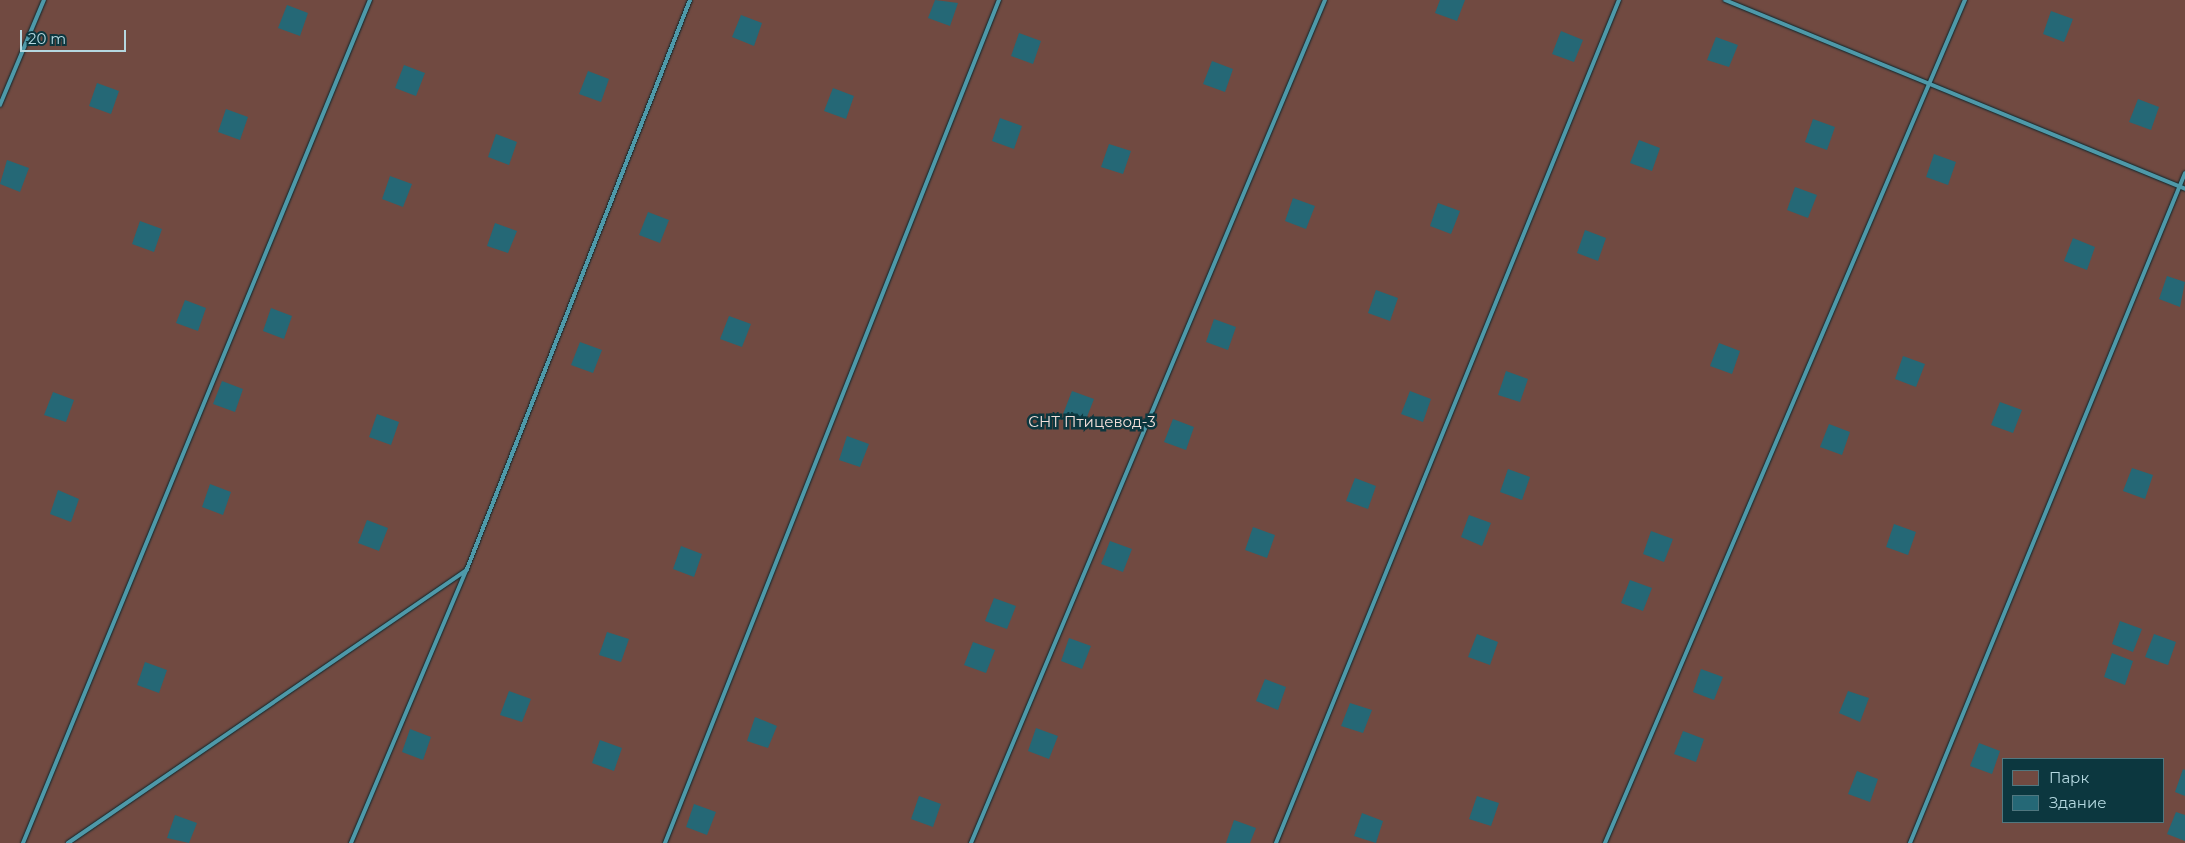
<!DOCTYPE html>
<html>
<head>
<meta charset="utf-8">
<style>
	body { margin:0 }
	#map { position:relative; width:2185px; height:843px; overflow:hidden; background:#00434e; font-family:Montserrat,sans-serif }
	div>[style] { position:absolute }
	.green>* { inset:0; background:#714a41 }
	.building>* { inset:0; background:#256876 }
	.roads { filter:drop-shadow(0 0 1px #0e262b) drop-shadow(0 0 1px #0e262b) }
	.lane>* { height:4px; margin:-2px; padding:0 2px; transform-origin:2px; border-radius:2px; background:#4e99a9 }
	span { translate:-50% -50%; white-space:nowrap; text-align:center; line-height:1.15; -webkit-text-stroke:5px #0c373f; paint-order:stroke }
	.park-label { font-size:15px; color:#f3dfda }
	.legend { position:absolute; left:2002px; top:758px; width:162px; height:65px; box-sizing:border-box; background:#0c373f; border:1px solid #50777f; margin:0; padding:6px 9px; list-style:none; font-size:15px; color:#b5d8e0 }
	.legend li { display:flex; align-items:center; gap:10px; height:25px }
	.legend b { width:25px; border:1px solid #50777f }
	.scale { position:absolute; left:20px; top:30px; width:106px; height:22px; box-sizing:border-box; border:2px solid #b5d8e0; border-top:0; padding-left:6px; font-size:15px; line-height:18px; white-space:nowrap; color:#b5d8e0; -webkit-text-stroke:4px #0c373f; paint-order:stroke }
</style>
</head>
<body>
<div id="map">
	<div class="green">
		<i style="clip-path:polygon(evenodd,0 0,2185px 0,2185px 843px,0 843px,0 0,2004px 759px,2164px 759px,2164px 822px,2004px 822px,2004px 759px)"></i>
	</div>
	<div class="building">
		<i style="clip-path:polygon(935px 0,958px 3px,950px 26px,928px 18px)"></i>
		<i style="clip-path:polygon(1440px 0,1465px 0,1457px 21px,1435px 13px)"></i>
		<i style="clip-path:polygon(287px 5px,308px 13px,300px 36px,278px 28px)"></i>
		<i style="clip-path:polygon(2051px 11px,2073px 19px,2064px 42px,2043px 34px)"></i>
		<i style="clip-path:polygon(741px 15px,762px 23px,754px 46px,732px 37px)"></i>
		<i style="clip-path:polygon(1561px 31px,1583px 40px,1574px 62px,1552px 54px)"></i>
		<i style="clip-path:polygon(1019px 33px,1041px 41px,1033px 64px,1011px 56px)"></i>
		<i style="clip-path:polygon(1716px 37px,1738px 45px,1729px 67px,1707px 60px)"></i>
		<i style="clip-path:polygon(1212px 61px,1233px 69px,1225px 92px,1203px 84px)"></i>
		<i style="clip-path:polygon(404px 65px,425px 73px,416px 96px,395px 88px)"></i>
		<i style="clip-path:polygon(588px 71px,609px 79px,601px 102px,579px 94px)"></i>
		<i style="clip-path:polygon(97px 83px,119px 91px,111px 114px,89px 106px)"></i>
		<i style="clip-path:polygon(833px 88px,854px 96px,846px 119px,824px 111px)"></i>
		<i style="clip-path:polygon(2138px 99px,2159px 107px,2151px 130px,2129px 122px)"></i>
		<i style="clip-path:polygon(226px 109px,248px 117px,240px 140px,218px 132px)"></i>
		<i style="clip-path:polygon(1000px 118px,1022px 126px,1014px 149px,992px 141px)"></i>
		<i style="clip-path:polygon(1813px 119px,1835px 127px,1827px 150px,1805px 142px)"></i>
		<i style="clip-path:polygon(496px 134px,517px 142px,509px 165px,488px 157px)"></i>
		<i style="clip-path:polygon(1639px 140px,1660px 148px,1652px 171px,1630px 163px)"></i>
		<i style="clip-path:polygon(1109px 144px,1131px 151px,1123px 174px,1101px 167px)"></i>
		<i style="clip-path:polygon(1934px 154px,1956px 162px,1948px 185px,1926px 177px)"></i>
		<i style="clip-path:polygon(7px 160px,29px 168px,20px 192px,0 184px)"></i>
		<i style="clip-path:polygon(390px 176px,412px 184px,403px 207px,382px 199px)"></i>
		<i style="clip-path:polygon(1795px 187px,1817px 195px,1808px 218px,1787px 210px)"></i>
		<i style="clip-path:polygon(1293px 198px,1315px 206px,1306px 229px,1285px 221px)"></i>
		<i style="clip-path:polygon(1438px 203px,1460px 211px,1451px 234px,1430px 226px)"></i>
		<i style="clip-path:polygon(648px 212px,669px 220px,660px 243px,639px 235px)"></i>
		<i style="clip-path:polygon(140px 221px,162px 229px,154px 252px,132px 244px)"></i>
		<i style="clip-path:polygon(495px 223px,517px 231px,508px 253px,487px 246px)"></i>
		<i style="clip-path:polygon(1585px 230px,1606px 238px,1598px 261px,1577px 253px)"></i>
		<i style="clip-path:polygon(2073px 238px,2095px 247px,2087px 270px,2064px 261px)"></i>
		<i style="clip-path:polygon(2167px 276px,2185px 282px,2180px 307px,2159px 299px)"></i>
		<i style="clip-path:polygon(1376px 290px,1398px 298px,1390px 321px,1368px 313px)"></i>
		<i style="clip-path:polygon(185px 300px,206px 308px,198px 331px,176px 323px)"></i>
		<i style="clip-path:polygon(271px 308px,292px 316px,284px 339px,263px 331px)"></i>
		<i style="clip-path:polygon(729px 316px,751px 324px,742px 347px,720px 339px)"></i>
		<i style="clip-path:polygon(1214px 319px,1236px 327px,1228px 350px,1206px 342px)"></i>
		<i style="clip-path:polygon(580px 342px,602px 350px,593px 373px,571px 365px)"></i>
		<i style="clip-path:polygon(1719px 343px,1740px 351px,1732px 374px,1710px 366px)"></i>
		<i style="clip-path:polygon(1903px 356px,1925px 364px,1916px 387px,1895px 379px)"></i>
		<i style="clip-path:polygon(1506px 371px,1528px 379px,1520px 402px,1498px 395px)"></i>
		<i style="clip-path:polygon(222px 381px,243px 389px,235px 412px,213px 404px)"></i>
		<i style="clip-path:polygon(1072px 391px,1094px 399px,1085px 422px,1063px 414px)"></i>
		<i style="clip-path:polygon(1410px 391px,1431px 399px,1423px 422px,1401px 414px)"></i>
		<i style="clip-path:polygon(53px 392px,74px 400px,66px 422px,44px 415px)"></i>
		<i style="clip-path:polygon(2000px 402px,2022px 410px,2013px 433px,1991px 425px)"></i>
		<i style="clip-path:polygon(377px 414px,399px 422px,391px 445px,369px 437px)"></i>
		<i style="clip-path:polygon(1173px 419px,1194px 427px,1186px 450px,1164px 442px)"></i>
		<i style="clip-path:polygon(1829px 424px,1850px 432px,1842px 455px,1820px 447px)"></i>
		<i style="clip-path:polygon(847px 436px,869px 444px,860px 467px,839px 460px)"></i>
		<i style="clip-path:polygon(2132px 468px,2153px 475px,2145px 499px,2123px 491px)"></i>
		<i style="clip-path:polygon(1508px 469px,1530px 477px,1522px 500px,1500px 492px)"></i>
		<i style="clip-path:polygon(1355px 478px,1376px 486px,1368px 509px,1346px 501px)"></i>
		<i style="clip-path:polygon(210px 484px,231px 492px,223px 515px,202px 507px)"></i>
		<i style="clip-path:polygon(58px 490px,79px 499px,71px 522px,50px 514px)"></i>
		<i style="clip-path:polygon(1469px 515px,1491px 523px,1482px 546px,1461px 537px)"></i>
		<i style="clip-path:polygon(367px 520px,388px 528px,379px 551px,358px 543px)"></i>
		<i style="clip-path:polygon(1894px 524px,1916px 532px,1908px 555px,1886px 547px)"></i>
		<i style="clip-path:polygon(1253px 527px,1275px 535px,1267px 558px,1245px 550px)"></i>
		<i style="clip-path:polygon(1651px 531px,1673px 539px,1664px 562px,1643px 554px)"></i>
		<i style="clip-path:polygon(1110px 541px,1132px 549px,1123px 572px,1101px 564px)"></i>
		<i style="clip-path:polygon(681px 546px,702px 554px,694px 577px,673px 569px)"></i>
		<i style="clip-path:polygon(1630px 580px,1652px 588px,1643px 611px,1621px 603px)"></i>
		<i style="clip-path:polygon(994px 598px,1016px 606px,1007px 629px,985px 621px)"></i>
		<i style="clip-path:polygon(2120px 621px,2142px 629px,2133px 652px,2112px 644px)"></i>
		<i style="clip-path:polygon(607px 632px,629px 639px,621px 662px,599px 655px)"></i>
		<i style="clip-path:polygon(1477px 634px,1498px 642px,1490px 665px,1468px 657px)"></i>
		<i style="clip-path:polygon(2154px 634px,2176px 642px,2168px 665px,2145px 657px)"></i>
		<i style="clip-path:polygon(1069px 638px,1091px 646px,1082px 669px,1061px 661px)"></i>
		<i style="clip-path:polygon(973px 642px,995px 650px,986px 673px,964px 665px)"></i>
		<i style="clip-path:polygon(2112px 653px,2133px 661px,2125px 685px,2104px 677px)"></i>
		<i style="clip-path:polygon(145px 662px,167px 670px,159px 693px,137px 685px)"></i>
		<i style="clip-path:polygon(1701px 669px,1723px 677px,1714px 700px,1693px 692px)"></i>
		<i style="clip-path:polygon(1265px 679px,1286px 687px,1278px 710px,1256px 701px)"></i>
		<i style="clip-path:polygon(509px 691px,531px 699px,522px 722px,500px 715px)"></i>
		<i style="clip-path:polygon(1848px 691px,1869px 698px,1860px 722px,1839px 713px)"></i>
		<i style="clip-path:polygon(1350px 703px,1372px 710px,1363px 733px,1341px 726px)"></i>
		<i style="clip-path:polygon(755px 717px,777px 726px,768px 748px,747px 741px)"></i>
		<i style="clip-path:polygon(1036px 728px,1058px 736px,1049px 759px,1028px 751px)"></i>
		<i style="clip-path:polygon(410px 729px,431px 737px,423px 760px,402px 752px)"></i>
		<i style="clip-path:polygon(1683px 731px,1704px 739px,1696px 762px,1674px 754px)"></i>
		<i style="clip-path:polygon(600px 740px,622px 748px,614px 771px,592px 763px)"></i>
		<i style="clip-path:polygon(1979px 743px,2000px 751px,1992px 774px,1970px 766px)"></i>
		<i style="clip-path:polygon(2183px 769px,2185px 770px,2185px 796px,2175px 792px)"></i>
		<i style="clip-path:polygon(1857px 771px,1878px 779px,1870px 802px,1848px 794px)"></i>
		<i style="clip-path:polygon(919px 796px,941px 804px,933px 827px,911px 819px)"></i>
		<i style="clip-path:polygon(1477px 796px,1499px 803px,1491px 826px,1469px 819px)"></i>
		<i style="clip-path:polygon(694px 804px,716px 812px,707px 835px,686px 827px)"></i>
		<i style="clip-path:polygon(2176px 812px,2185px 815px,2185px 841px,2167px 834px)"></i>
		<i style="clip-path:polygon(1362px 813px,1383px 821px,1376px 843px,1354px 836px)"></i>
		<i style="clip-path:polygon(175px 815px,197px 823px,189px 843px,167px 838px)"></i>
		<i style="clip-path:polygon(1234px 820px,1256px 828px,1250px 843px,1226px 843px)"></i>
	</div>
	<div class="roads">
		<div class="lane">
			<i style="left:1725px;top:0;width:497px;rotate:22.3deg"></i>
			<i style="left:0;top:105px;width:114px;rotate:-67.3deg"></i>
			<i style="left:23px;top:843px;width:912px;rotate:-67.63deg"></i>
			<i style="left:68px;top:843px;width:483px;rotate:-34.4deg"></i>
			<i style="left:351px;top:843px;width:298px;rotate:-67.1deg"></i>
			<i style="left:467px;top:569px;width:611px;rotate:-68.6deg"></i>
			<i style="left:665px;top:843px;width:907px;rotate:-68.39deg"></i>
			<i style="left:971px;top:843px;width:914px;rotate:-67.22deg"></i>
			<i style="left:1276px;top:843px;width:910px;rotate:-67.86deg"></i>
			<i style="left:1605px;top:843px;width:917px;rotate:-66.88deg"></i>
			<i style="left:1910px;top:843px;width:724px;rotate:-67.68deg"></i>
		</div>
	</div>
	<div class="park-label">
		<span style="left:1092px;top:422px">СНТ Птицевод-3</span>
	</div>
	<ul class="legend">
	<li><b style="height:14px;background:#714a41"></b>Парк</li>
	<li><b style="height:14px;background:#256876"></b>Здание</li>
	</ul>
	<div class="scale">20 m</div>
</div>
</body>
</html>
